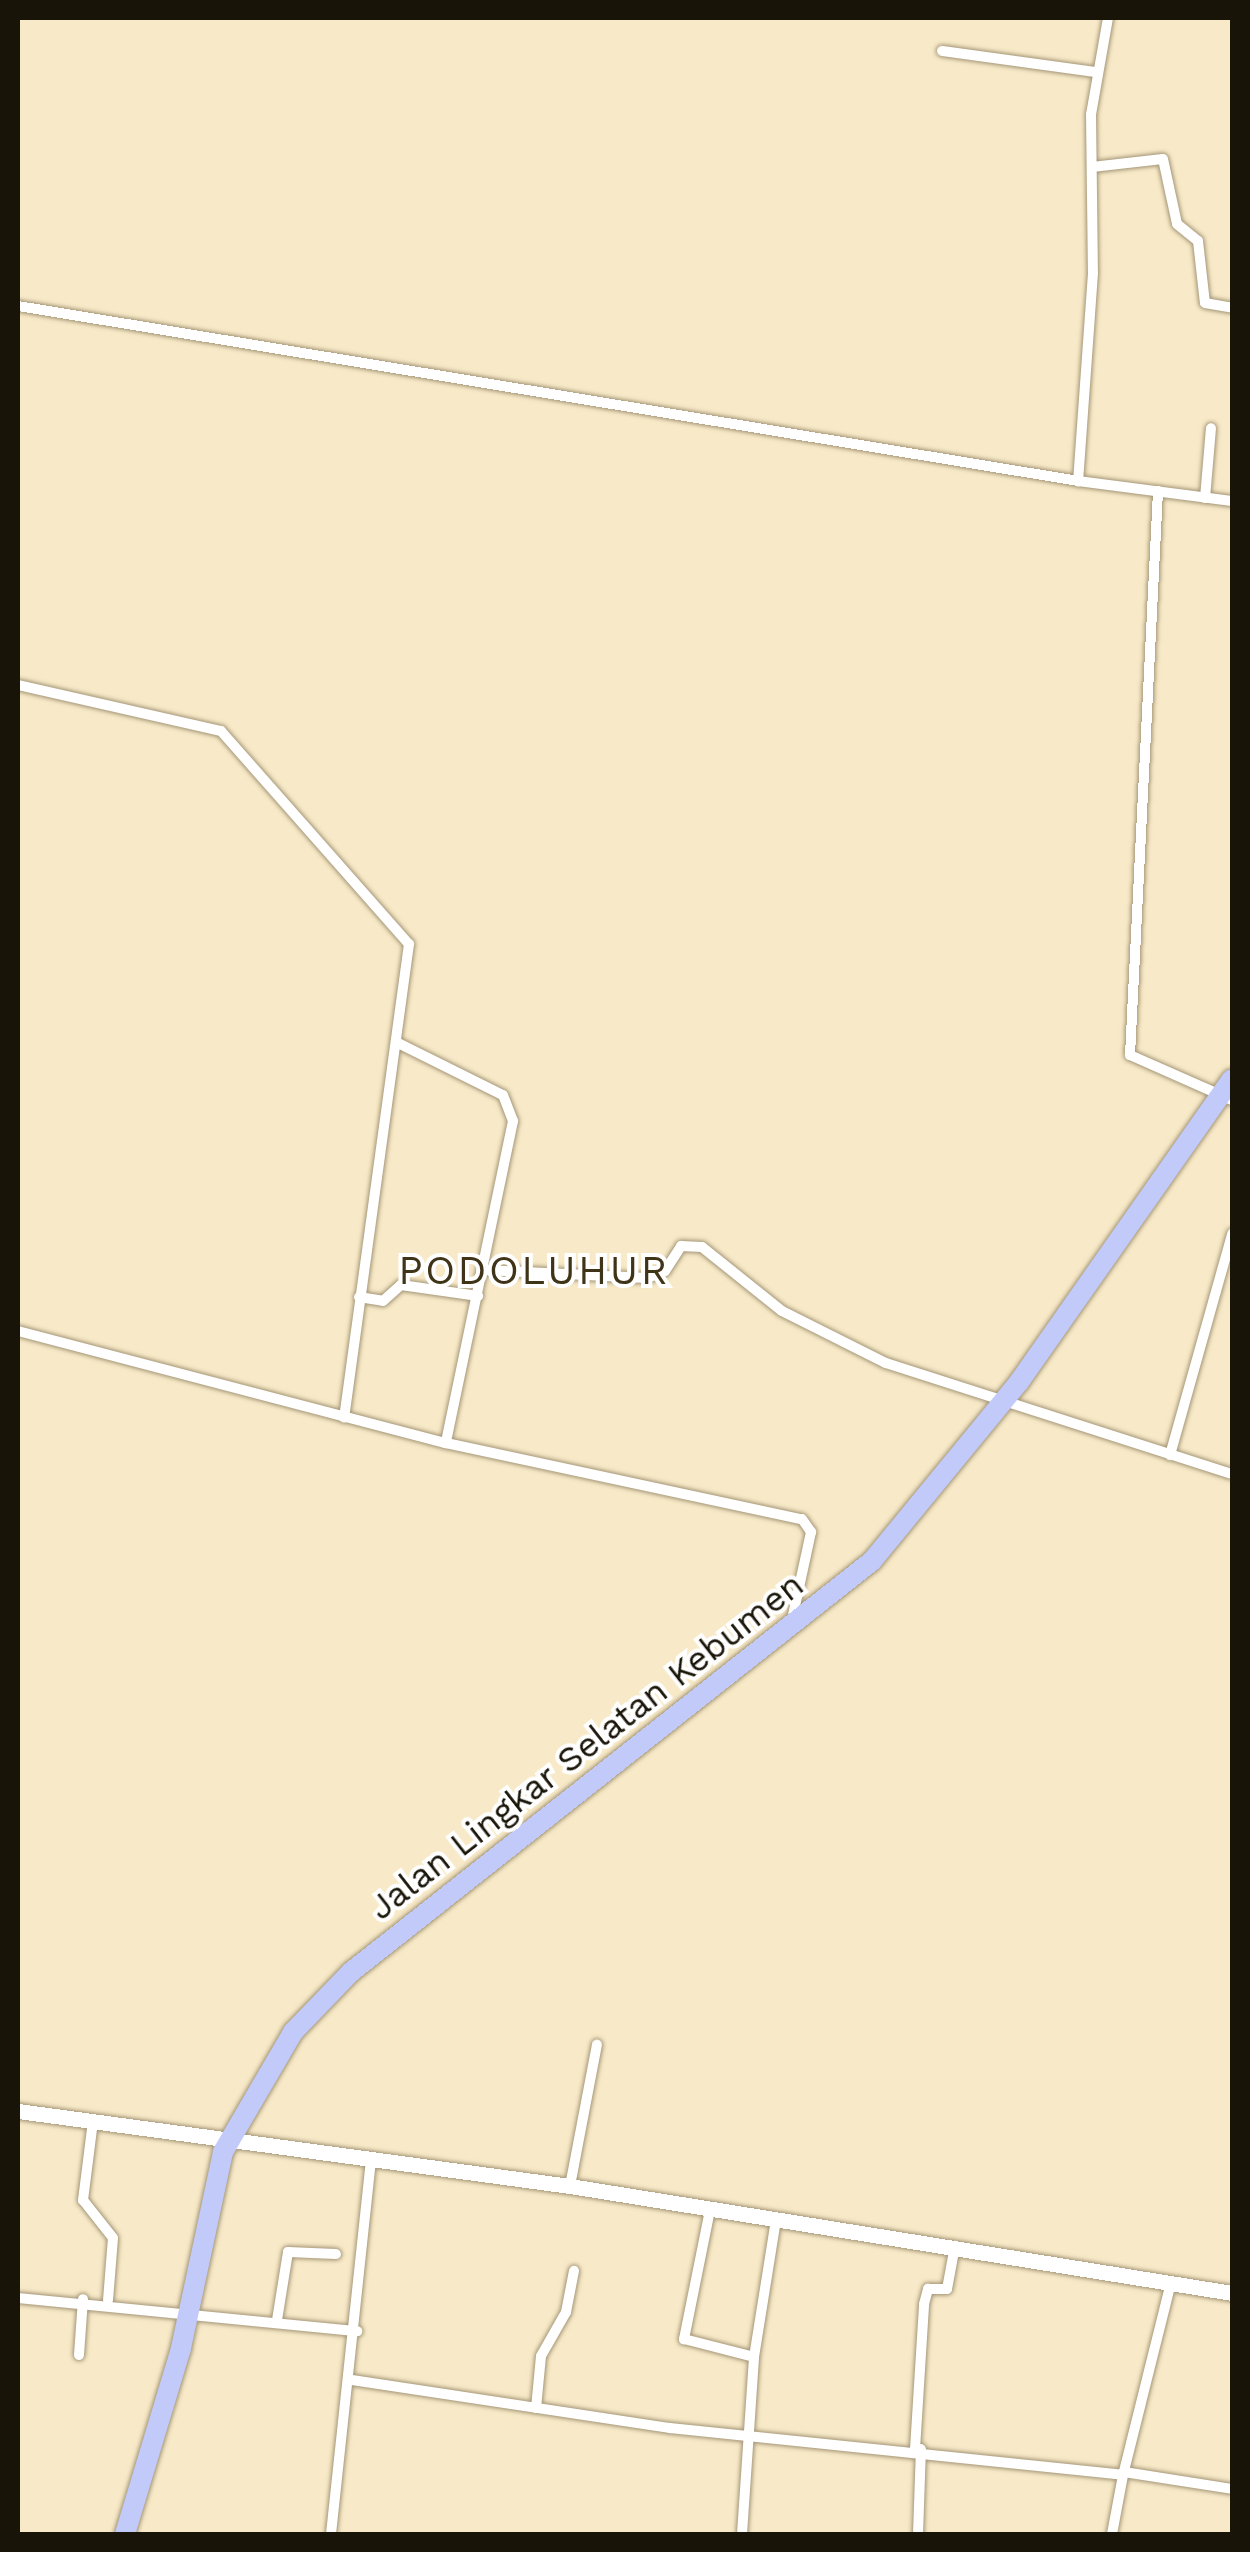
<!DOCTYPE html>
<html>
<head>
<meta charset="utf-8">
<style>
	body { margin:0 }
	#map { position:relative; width:1250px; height:2552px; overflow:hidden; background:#f8eac8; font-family:"Work Sans",sans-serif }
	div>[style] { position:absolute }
	.roads { filter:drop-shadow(0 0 2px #a49677) drop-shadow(0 0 2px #a49677) }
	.street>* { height:10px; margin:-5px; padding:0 5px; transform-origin:5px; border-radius:5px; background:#fff }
	.secondary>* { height:15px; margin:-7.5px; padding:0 7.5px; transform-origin:7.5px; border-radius:7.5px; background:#fff }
	.highway>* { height:20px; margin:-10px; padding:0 10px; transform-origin:10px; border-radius:10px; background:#c2caf9 }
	span { translate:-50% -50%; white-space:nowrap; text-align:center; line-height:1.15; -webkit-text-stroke:8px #fff; paint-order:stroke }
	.street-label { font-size:35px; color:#191408 }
	.quarter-label { font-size:40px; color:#403418; letter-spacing:2.5px }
	.frame { position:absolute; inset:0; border:20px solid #191408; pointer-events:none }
</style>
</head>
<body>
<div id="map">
	<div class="roads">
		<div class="street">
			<i style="left:1108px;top:18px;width:97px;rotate:100deg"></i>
			<i style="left:1091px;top:114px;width:159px;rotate:89.3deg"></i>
			<i style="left:1093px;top:273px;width:209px;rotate:94.1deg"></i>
			<i style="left:1078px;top:481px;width:155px;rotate:7.4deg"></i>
			<i style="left:942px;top:51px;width:155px;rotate:7.8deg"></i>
			<i style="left:1092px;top:167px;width:71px;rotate:-6.4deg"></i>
			<i style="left:1163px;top:159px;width:66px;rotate:77.8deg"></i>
			<i style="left:1177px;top:224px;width:27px;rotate:39deg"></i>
			<i style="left:1198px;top:241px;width:62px;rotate:83.6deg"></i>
			<i style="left:1205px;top:303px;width:27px;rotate:10deg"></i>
			<i style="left:18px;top:306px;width:1074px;rotate:9.37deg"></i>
			<i style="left:1158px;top:491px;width:565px;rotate:92.84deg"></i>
			<i style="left:1130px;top:1055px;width:111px;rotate:23.8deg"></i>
			<i style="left:1205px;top:498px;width:70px;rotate:-85.1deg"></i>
			<i style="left:18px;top:685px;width:208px;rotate:12.8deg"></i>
			<i style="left:221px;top:731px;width:284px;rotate:48.6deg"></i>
			<i style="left:409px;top:944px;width:478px;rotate:97.8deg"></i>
			<i style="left:396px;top:1042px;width:119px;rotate:26.4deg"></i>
			<i style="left:503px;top:1095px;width:28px;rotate:69deg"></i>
			<i style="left:513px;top:1121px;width:329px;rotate:101.8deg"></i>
			<i style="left:484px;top:1270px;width:163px;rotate:2.8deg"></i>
			<i style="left:647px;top:1278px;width:19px;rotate:-21deg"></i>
			<i style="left:665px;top:1271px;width:30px;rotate:-57deg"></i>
			<i style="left:681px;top:1246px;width:21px;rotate:3deg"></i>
			<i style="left:702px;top:1247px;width:102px;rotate:38.7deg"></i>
			<i style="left:782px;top:1311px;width:116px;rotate:26.6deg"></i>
			<i style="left:886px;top:1363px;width:363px;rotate:17.8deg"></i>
			<i style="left:359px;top:1297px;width:24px;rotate:9deg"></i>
			<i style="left:383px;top:1301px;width:24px;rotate:-42deg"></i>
			<i style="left:401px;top:1285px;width:78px;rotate:8.1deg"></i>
			<i style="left:18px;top:1331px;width:442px;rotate:14.7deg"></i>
			<i style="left:446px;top:1443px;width:364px;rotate:12.1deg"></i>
			<i style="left:802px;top:1519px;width:16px;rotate:55deg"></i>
			<i style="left:811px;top:1532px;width:90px;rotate:102.2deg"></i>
			<i style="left:1170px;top:1455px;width:230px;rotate:-74.3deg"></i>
			<i style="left:93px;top:2121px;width:80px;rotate:97.2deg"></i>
			<i style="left:83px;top:2200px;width:48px;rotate:51.7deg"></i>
			<i style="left:113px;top:2238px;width:62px;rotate:94.6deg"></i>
			<i style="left:570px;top:2186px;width:144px;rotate:-79.2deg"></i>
			<i style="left:710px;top:2210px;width:132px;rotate:101.4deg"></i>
			<i style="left:684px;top:2339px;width:72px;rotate:14.4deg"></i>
			<i style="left:18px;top:2298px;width:341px;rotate:5.6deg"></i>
			<i style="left:277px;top:2320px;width:69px;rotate:-80.8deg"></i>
			<i style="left:288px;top:2252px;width:48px;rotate:2.4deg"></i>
			<i style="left:79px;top:2355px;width:56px;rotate:-85.9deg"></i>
			<i style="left:352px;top:2380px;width:322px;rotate:8.6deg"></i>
			<i style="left:670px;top:2428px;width:455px;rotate:5.9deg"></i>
			<i style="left:1123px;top:2475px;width:199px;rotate:-76deg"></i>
			<i style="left:536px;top:2408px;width:52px;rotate:-84.5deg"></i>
			<i style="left:541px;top:2356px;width:51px;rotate:-60.4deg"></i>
			<i style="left:566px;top:2312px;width:42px;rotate:-79deg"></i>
			<i style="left:915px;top:2449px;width:145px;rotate:-86.4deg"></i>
			<i style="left:924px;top:2304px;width:16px;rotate:-75deg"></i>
			<i style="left:928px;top:2289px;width:19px"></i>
			<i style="left:947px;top:2289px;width:44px;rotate:-79.5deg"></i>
			<i style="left:1124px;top:2472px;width:109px;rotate:8.9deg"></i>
			<i style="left:331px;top:2534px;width:374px;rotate:-83.9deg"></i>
			<i style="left:742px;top:2534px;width:177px;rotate:-86.1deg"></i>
			<i style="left:754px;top:2357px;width:140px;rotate:-80.9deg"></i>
			<i style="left:918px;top:2534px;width:85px;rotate:-88deg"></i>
			<i style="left:1112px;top:2534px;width:60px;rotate:-79.4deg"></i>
		</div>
		<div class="secondary">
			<i style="left:18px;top:2111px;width:557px;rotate:7.74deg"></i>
			<i style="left:570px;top:2186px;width:671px;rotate:9.18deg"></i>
		</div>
		<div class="highway">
			<i style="left:125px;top:2534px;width:194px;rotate:-73.2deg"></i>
			<i style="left:181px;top:2348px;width:200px;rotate:-77.9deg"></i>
			<i style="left:223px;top:2152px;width:139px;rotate:-59.7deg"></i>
			<i style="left:293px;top:2032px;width:83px;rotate:-46deg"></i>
			<i style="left:351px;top:1972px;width:664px;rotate:-38.27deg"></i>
			<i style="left:872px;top:1561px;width:232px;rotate:-50.6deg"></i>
			<i style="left:1019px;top:1382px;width:370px;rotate:-54.9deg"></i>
		</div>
	</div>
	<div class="street-label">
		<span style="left:586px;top:1746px;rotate:-38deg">Jalan Lingkar Selatan Kebumen</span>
	</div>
	<div class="quarter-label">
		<span style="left:534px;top:1271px">PODOLUHUR</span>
	</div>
	<div class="frame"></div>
</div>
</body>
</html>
